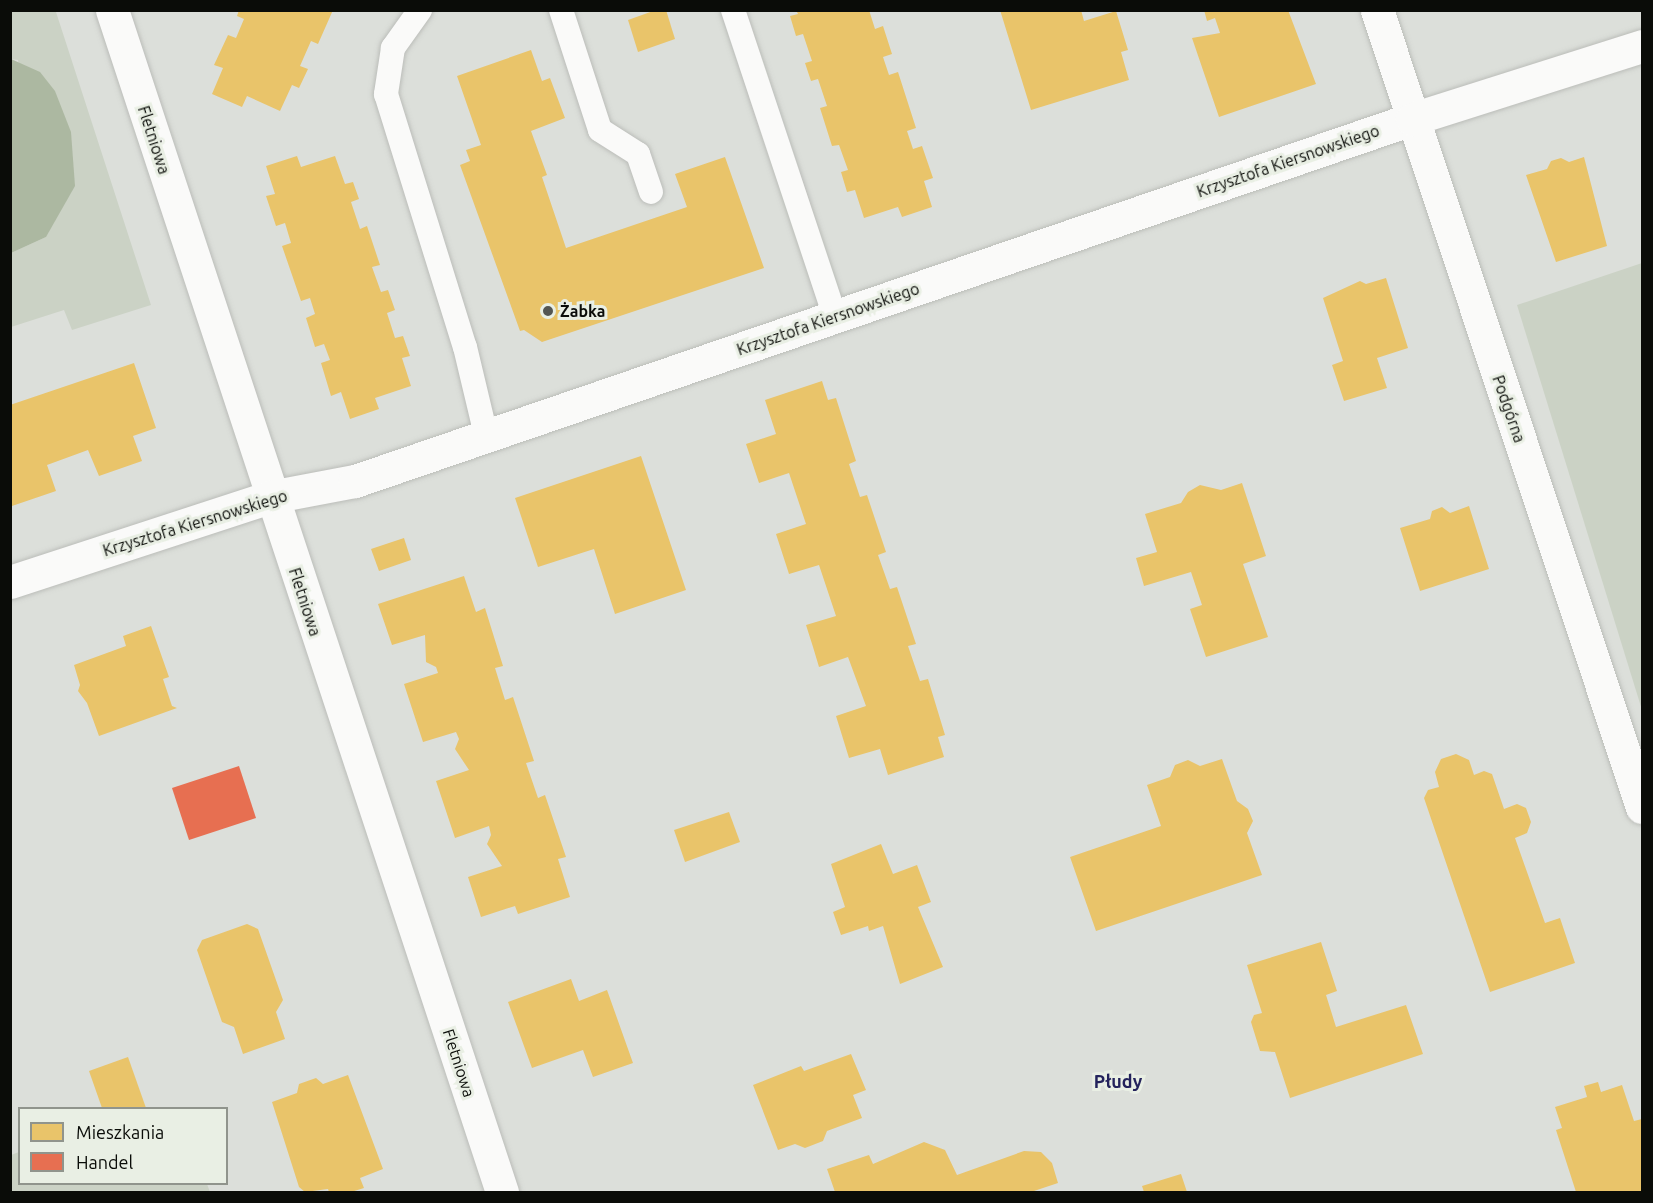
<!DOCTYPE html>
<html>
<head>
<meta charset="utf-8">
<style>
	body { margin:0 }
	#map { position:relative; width:1653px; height:1203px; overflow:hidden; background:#dcdfda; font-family:Ubuntu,sans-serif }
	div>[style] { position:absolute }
	.green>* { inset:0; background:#cbd2c5 }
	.water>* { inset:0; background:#acb8a1 }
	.homes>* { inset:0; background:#e9c46a }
	.shops>* { inset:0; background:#e76f51 }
	.roads { filter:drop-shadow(0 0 2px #bbbdb9) drop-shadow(0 0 2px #bbbdb9) }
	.lane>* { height:24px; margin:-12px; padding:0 12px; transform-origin:12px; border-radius:12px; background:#fafaf9 }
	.street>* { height:33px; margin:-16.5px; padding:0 16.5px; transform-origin:16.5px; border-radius:16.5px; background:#fafaf9 }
	.dots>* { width:16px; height:16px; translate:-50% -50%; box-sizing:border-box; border:3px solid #e9efe4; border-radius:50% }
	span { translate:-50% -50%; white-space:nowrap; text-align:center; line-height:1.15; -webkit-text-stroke:6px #e9efe4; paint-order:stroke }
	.street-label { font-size:16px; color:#0a0c08 }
	.poi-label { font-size:16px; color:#0a0c08; font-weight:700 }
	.left { translate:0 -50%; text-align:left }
	.neighbourhood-label { font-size:18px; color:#24235c; font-weight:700 }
	.frame { position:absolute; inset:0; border:12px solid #0a0c08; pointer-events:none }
	.legend { position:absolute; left:18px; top:1107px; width:210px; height:78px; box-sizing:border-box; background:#e9efe4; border:2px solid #90948c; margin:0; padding:8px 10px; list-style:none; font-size:18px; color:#0a0c08 }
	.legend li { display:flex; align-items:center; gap:12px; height:30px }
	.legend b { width:30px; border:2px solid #90948c }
</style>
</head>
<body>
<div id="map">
	<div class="green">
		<i style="clip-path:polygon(10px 11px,56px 12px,151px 305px,72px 330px,64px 310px,11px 327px,11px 253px,46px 237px,18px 60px,11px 59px)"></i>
		<i style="clip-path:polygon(1642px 263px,1642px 710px,1517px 305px)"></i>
		<i style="clip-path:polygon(19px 1152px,20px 1184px,207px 1184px,210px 1192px,11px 1192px,11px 1155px)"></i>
	</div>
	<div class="water">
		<i style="clip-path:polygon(11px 59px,40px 72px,55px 91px,71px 132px,75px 186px,46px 237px,11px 253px)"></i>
	</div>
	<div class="homes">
		<i style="clip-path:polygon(239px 10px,333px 10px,318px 44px,311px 41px,300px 66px,308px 69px,299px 88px,292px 85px,280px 111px,247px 96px,242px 107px,212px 94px,223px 68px,214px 65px,228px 35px,236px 38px,244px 19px,237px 16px)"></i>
		<i style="clip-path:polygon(656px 10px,666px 10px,675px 39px,638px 52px,628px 20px)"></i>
		<i style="clip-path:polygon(796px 10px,869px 10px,875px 29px,883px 26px,892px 54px,883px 57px,889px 75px,898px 72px,916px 128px,907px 131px,913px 149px,922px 146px,933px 178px,924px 181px,932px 207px,902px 217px,898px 207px,864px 218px,855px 190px,847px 192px,841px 172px,848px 170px,839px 145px,832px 146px,820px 108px,827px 106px,818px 79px,811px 81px,805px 63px,812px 61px,803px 34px,796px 36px,790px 16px,798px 14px)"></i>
		<i style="clip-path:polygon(1000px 10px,1081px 10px,1084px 21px,1116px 11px,1128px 50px,1121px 52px,1129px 80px,1031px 110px)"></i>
		<i style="clip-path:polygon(1204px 10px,1288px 10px,1316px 84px,1219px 117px,1192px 38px,1220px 33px,1215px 18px,1207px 21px)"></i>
		<i style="clip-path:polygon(531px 50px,542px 81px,550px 78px,565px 118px,531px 131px,547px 175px,542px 177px,566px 248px,687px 207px,675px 174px,725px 157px,764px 268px,542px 342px,524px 330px,520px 331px,460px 165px,470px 161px,466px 150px,481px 145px,457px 76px)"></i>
		<i style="clip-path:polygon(297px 156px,301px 167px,335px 156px,345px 184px,353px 182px,359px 199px,351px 202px,360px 229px,367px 226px,380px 265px,372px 267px,381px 292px,388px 290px,395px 310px,387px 313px,395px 338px,403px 336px,410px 356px,402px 358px,411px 386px,375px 398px,379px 409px,350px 419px,341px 392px,331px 396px,321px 363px,330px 360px,324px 344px,315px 347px,306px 318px,315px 314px,310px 298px,301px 301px,282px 246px,291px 243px,285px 223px,276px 226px,266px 196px,275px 194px,266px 166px)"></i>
		<i style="clip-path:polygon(1584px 157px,1607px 246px,1556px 262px,1526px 175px,1547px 169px,1551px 161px,1561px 158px,1569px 162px)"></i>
		<i style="clip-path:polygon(1386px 278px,1408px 348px,1377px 358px,1387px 388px,1344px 401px,1332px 365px,1343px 361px,1323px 298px,1360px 281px,1366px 284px)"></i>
		<i style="clip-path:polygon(134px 363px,156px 428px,133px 436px,142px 461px,99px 476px,88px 450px,47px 465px,56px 491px,12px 506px,10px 405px)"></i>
		<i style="clip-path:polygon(822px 381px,828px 400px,836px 398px,856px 461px,849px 464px,860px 497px,867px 495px,886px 552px,878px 555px,890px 589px,897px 587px,916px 644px,908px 646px,920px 681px,928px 679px,945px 735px,938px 737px,944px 757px,888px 775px,880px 749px,849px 758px,836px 716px,866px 706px,848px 657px,819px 667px,813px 647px,806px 625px,836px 616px,819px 565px,789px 574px,776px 534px,806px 524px,789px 473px,759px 483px,746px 444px,776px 434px,765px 400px)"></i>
		<i style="clip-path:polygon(641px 456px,686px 590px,615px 614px,594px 549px,538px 567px,515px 498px)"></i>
		<i style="clip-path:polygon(1242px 483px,1266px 556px,1243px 564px,1268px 637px,1206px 657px,1190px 609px,1202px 605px,1191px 572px,1144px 586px,1136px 558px,1157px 552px,1145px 514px,1181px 503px,1188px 492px,1200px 485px,1221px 490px)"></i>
		<i style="clip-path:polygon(1469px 506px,1489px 569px,1420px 591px,1400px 528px,1430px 519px,1432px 511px,1442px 507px,1450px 513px)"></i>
		<i style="clip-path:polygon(404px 538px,411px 560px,379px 571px,371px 549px)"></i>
		<i style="clip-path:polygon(464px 576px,476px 612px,485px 608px,503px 666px,495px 668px,505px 700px,513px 697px,534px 761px,526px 763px,538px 798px,545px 795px,566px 857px,558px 859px,570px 897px,518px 914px,515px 906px,481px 917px,468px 877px,502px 866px,487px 844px,491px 835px,489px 826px,455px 838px,436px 781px,469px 770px,455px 749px,459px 739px,456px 732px,423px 742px,404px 684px,438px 673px,436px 667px,426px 662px,425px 635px,392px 645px,378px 604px)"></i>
		<i style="clip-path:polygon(151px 626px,169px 677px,163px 679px,172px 706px,177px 708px,99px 736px,87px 703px,78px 691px,80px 685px,74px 665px,126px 646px,123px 636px)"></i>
		<i style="clip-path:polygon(1456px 754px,1469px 760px,1474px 775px,1484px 771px,1492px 774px,1504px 809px,1517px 804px,1526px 808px,1531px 822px,1527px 833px,1515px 838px,1545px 923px,1560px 918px,1575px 963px,1490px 992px,1424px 798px,1428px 790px,1439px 787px,1435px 772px,1441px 759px)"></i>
		<i style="clip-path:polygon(1222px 759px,1237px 801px,1248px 809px,1253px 821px,1247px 833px,1262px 875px,1096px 931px,1070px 857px,1161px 826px,1147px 785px,1170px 777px,1175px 765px,1188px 760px,1200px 766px)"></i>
		<i style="clip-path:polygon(729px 812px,740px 842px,685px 862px,674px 830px)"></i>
		<i style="clip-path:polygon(881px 844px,893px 874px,917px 865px,931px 902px,918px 907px,943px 967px,900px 984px,883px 926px,869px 931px,868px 926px,841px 935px,833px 912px,845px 907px,831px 864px)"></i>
		<i style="clip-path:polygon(247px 924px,258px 929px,283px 1000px,276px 1012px,285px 1039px,243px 1054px,234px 1027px,222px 1022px,197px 950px,202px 940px)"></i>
		<i style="clip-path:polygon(1321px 942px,1337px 991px,1326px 995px,1336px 1027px,1406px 1005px,1423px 1054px,1290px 1098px,1275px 1052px,1260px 1051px,1251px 1022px,1254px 1015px,1262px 1013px,1247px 965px)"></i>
		<i style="clip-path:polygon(571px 979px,579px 1001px,607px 990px,633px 1063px,593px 1077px,583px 1050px,532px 1068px,508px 1002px)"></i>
		<i style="clip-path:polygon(851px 1054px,866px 1090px,853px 1095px,862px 1118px,827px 1131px,823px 1141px,805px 1148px,795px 1144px,778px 1150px,753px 1085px,801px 1066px,804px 1071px)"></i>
		<i style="clip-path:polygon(128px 1057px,146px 1108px,102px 1108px,89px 1071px)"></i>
		<i style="clip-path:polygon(348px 1075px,383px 1169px,360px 1178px,364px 1188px,351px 1192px,329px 1192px,328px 1189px,305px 1192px,299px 1187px,272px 1102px,297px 1093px,299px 1084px,316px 1078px,323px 1084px)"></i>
		<i style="clip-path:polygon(1598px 1082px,1601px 1092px,1622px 1085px,1634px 1121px,1642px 1119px,1642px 1192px,1576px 1192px,1556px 1130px,1562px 1128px,1555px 1107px,1587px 1097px,1584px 1086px)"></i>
		<i style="clip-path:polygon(924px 1142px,945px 1150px,957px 1175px,1024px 1151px,1041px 1152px,1052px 1163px,1058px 1183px,1031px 1192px,835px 1192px,827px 1169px,869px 1155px,873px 1164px)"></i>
		<i style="clip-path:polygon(1181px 1174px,1187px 1192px,1144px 1192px,1142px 1186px)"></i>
	</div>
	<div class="shops">
		<i style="clip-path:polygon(239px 766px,256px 818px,189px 840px,172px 788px)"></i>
	</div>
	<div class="roads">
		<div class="lane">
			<i style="left:420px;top:10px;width:47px;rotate:125.4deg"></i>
			<i style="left:393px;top:48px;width:47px;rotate:98.7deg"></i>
			<i style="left:386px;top:94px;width:265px;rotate:72.7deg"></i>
			<i style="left:465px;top:347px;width:90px;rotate:76.6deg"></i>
			<i style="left:561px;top:10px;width:126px;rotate:72deg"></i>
			<i style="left:600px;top:130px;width:45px;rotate:32.3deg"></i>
			<i style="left:638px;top:154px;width:40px;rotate:71.1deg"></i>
			<i style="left:733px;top:10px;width:323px;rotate:71.6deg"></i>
		</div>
		<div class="street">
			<i style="left:112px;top:10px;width:1245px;rotate:71.74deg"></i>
			<i style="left:1377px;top:10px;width:840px;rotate:71.61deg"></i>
			<i style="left:10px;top:582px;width:274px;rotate:-18.1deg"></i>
			<i style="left:270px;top:497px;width:86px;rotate:-10.7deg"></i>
			<i style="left:355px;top:481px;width:1117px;rotate:-18.91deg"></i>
			<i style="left:1412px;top:119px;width:241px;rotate:-17.6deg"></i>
		</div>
	</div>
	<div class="dots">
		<i style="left:548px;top:311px;background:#545652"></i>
	</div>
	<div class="street-label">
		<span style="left:154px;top:140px;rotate:72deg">Fletniowa</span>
		<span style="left:1288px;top:161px;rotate:-19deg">Krzysztofa Kiersnowskiego</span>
		<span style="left:828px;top:319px;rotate:-19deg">Krzysztofa Kiersnowskiego</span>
		<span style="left:1509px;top:409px;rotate:71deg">Podgórna</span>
		<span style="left:195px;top:523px;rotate:-17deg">Krzysztofa Kiersnowskiego</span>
		<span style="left:305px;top:602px;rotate:72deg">Fletniowa</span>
		<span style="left:459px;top:1063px;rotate:72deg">Fletniowa</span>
	</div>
	<div class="poi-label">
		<span class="left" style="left:560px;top:311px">Żabka</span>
	</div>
	<div class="neighbourhood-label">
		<span style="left:1118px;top:1081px">Płudy</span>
	</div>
	<div class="frame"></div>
	<ul class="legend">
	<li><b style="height:16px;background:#e9c46a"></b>Mieszkania</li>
	<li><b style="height:16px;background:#e76f51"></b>Handel</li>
	</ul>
</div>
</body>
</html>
